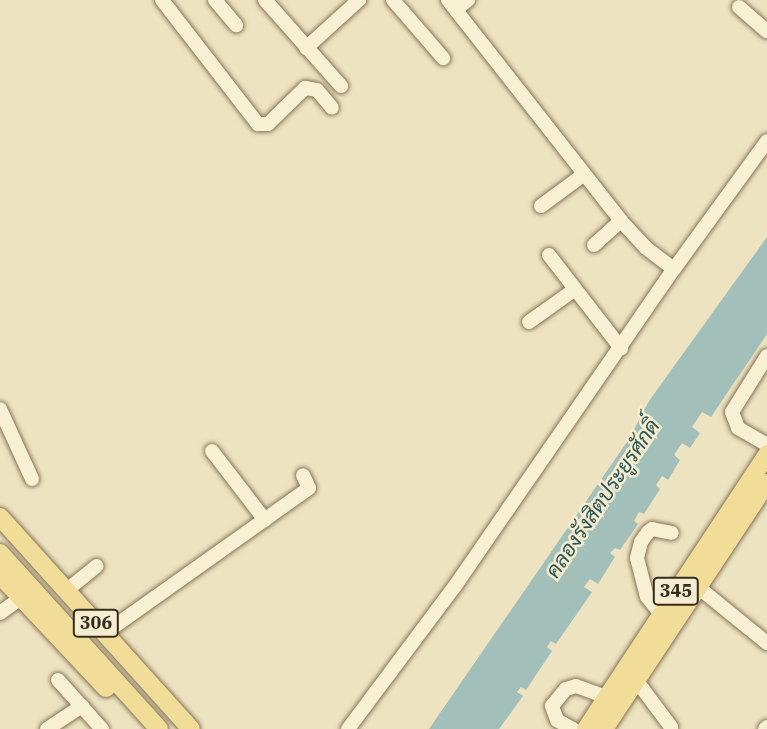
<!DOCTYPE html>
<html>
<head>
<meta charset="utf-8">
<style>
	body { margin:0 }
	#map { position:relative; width:767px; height:729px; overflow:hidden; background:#ede3c0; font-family:"IBM Plex Serif",Sarabun,serif }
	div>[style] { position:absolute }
	.water>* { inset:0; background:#a3bfb9 }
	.roads { filter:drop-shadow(0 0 2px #867458) drop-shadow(0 0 2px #867458) }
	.minor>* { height:14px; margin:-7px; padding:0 7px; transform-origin:7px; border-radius:7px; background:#f8f0d3 }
	.major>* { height:18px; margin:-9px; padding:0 9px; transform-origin:9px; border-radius:9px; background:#f1dc98 }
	span { translate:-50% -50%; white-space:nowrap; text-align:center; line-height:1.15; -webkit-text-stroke:5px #f5edd0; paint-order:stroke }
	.shield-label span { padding:2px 5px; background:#f5edd0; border:2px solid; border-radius:5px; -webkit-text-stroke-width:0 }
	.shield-label { font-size:18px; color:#362b1d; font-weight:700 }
	.water-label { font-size:21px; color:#2c5555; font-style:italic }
</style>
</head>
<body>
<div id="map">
	<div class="water">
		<i style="clip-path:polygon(767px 237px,767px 334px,711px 417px,702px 412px,692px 427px,700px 433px,690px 448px,682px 443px,674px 455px,680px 460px,668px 480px,662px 476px,656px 485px,660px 489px,644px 514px,639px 512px,634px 521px,638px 524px,620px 550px,615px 548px,610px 553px,615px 557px,598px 584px,590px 579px,584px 587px,592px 592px,556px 644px,551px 641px,547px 647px,552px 651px,526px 690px,521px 687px,517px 692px,523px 696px,499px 729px,429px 729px,629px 439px,649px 401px)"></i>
	</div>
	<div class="roads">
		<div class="minor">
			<i style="left:162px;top:0;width:157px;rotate:52.3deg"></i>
			<i style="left:258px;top:124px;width:10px"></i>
			<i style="left:268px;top:124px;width:52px;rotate:-44.2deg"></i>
			<i style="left:305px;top:88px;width:12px;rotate:9deg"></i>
			<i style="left:317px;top:90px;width:23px;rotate:50deg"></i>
			<i style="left:215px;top:0;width:33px;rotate:50deg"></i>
			<i style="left:265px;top:0;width:115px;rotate:48.5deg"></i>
			<i style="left:393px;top:0;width:77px;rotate:49.2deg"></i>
			<i style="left:448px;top:0;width:281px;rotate:51.9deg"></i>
			<i style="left:621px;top:221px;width:37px;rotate:47deg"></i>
			<i style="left:646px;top:248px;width:35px;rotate:37deg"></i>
			<i style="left:739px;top:7px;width:37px;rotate:41deg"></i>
			<i style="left:456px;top:10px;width:16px;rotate:-40deg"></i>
			<i style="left:306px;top:48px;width:72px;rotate:-42.2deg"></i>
			<i style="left:541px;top:206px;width:52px;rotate:-36.4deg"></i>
			<i style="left:594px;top:245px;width:36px;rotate:-42deg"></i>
			<i style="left:549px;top:255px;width:118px;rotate:52.3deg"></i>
			<i style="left:529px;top:322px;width:55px;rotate:-35.4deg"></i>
			<i style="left:767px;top:356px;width:66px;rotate:122deg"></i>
			<i style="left:732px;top:412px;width:17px;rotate:69deg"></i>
			<i style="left:738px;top:428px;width:34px;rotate:30deg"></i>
			<i style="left:0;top:409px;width:77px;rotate:65.4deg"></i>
			<i style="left:212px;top:451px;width:87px;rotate:52.5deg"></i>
			<i style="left:698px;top:587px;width:89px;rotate:39.1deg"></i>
			<i style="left:67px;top:590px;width:38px;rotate:-39deg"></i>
			<i style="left:0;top:613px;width:26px;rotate:-36deg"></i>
			<i style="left:661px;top:614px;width:22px;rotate:-129deg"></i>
			<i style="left:647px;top:597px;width:40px;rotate:-104.4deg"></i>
			<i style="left:637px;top:558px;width:16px;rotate:-76deg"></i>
			<i style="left:641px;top:542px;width:12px;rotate:-55deg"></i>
			<i style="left:648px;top:532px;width:5px;rotate:-37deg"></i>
			<i style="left:652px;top:529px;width:20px;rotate:11deg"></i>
			<i style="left:105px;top:633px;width:250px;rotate:-35.4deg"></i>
			<i style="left:309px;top:488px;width:14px;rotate:-115deg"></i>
			<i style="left:58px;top:680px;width:66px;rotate:48.1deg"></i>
			<i style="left:636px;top:680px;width:59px;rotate:53.3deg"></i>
			<i style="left:47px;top:729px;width:42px;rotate:-33.3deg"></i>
			<i style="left:348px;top:729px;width:179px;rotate:-53.2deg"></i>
			<i style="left:455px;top:586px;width:385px;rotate:-55.4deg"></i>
			<i style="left:674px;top:269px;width:158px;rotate:-54deg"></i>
			<i style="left:573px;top:729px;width:18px;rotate:-151deg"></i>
			<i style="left:557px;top:720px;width:15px;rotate:-110deg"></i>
			<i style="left:552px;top:706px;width:22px;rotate:-51deg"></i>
			<i style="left:566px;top:689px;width:10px;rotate:-17deg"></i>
			<i style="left:576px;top:686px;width:33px;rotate:20deg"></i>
			<i style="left:765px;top:729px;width:3px;rotate:-45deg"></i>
		</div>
		<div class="major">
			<i style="left:0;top:517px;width:285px;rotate:48deg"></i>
			<i style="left:0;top:553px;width:237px;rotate:47.9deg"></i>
			<i style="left:0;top:575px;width:155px;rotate:46.8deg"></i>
			<i style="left:586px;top:729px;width:329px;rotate:-56.6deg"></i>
			<i style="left:604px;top:729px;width:295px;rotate:-56.5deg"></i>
		</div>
	</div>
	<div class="shield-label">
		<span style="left:676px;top:591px">345</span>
		<span style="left:96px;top:623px">306</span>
	</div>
	<div class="water-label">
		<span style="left:602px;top:498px;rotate:-56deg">คลองรังสิตประยูรศักดิ์</span>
	</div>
</div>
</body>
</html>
